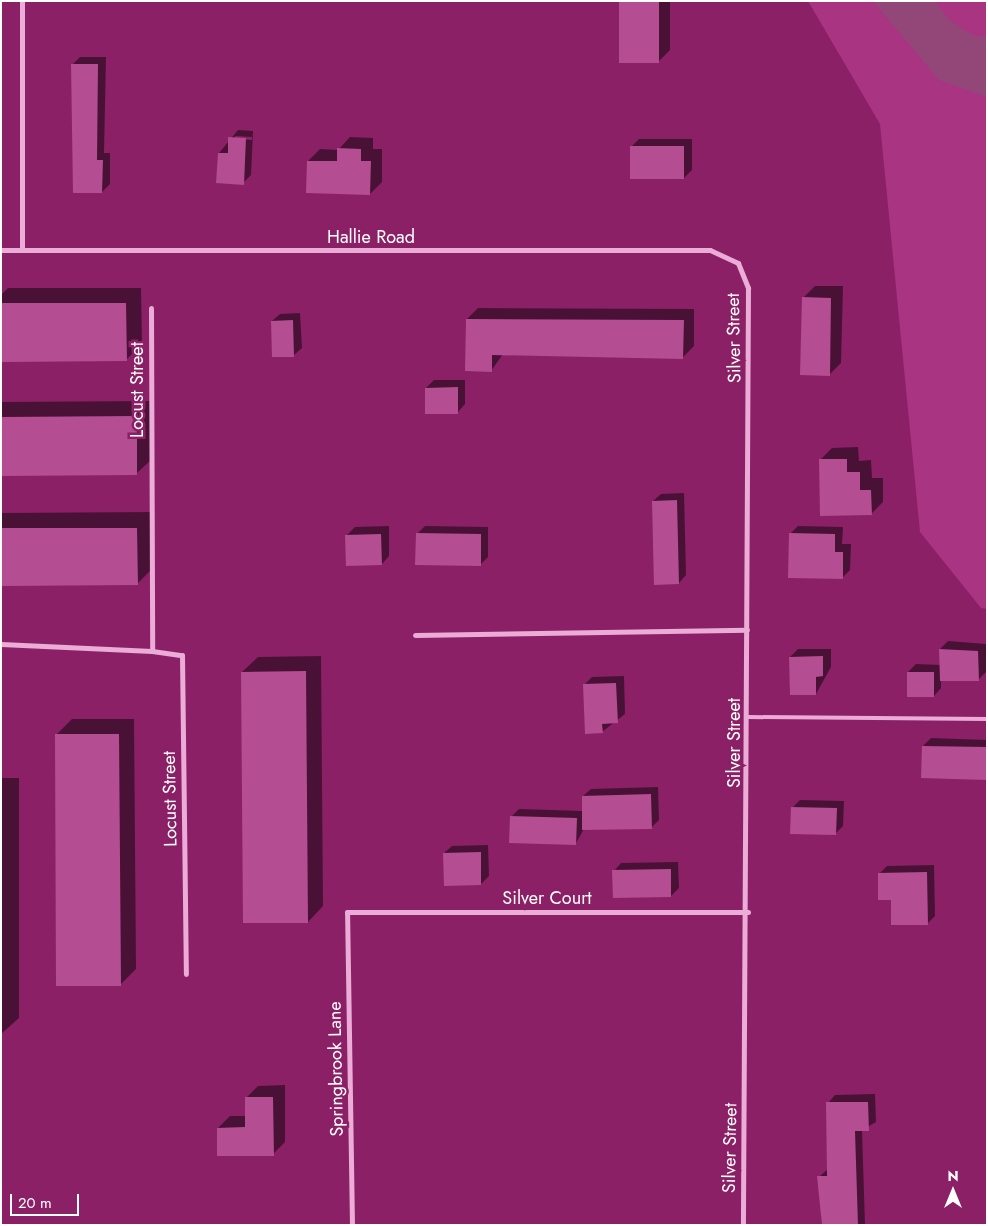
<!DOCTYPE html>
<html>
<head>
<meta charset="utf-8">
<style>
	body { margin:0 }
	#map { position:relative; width:988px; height:1226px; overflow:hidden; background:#8b2066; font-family:Jost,sans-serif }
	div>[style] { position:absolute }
	.green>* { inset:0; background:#a83482 }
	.water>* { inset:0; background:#934778 }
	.shadow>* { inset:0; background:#0007 }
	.building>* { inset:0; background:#b44d92 }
	.service>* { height:4px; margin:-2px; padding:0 2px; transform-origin:2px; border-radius:2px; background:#ebacd7 }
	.minor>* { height:5px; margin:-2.5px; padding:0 2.5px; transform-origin:2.5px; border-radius:2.5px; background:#ebacd7 }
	span { translate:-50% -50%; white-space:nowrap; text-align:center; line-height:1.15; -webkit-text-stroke:5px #8b2066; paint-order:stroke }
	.street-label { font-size:18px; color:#fff }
	.frame { position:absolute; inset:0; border:2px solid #fff; pointer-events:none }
	.north { position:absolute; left:928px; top:1166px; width:50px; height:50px; -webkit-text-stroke:4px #8b2066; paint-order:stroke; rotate:0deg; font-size:14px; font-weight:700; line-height:20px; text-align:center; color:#fff }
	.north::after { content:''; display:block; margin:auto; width:18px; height:22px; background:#fff; clip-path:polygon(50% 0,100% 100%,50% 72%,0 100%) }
	.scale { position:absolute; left:10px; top:1194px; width:69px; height:22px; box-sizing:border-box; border:2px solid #fff; border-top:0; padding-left:6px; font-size:15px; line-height:18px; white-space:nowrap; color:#fff; -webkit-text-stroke:4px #8b2066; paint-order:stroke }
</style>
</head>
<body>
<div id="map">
	<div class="green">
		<i style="clip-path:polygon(808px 1px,987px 1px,987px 609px,981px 608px,920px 532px,880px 124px)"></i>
	</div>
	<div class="water">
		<i style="clip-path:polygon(873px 1px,935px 1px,949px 20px,974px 36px,987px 36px,987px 97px,939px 80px)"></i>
	</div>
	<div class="shadow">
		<i style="clip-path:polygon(620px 1px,670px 1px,670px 50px,658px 62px)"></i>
		<i style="clip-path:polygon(80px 57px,106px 57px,104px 153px,110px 153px,110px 184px,102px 192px,72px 65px)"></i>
		<i style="clip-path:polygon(evenodd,238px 130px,253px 131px,251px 175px,243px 183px,219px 153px,238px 130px,235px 136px,252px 137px,252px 140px,235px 139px,235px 136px)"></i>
		<i style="clip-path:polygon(350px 137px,373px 138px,373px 149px,382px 149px,382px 182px,370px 194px,308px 161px,320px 149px,338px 150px)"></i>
		<i style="clip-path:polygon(639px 139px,692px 139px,692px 170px,684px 178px,631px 147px)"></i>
		<i style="clip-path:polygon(815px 286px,843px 286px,841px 363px,829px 375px,803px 298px)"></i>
		<i style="clip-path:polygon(8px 288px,141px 288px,142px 344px,126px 360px,1px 360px,1px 295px)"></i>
		<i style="clip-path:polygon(478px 308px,694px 309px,694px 346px,683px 357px,503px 354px,491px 371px,467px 319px)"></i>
		<i style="clip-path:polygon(300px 313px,302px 348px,294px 355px,272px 321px,280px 314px)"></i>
		<i style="clip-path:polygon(434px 380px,465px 380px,465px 404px,458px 412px,426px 388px)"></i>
		<i style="clip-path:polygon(152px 401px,153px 458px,137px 473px,1px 474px,1px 402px)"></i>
		<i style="clip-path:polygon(858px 447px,859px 461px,871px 460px,872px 478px,883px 478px,883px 502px,871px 514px,820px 460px,832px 448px)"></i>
		<i style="clip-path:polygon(684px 493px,686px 575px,679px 583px,653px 501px,661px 494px)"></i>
		<i style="clip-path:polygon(153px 512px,153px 568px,137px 584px,1px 585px,1px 513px)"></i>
		<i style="clip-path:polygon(389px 526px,389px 556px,382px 564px,347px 535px,355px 527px)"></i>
		<i style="clip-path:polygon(425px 526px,488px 527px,488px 557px,480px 565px,417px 534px)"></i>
		<i style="clip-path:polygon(798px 526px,843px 527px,842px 544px,851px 544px,850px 570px,842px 578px,790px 534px)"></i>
		<i style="clip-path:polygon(948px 641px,986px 644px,986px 672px,978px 680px,941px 680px,941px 688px,934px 696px,908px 672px,916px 664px,941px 665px,940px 649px)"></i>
		<i style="clip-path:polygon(798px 649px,831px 649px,831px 667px,816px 694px,790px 657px)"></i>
		<i style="clip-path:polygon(321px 656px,323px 906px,308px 922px,242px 672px,258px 657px)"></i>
		<i style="clip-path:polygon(624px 676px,625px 714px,602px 732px,584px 685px,592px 677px)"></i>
		<i style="clip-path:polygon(72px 719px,134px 719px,136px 969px,120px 985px,56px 735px)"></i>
		<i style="clip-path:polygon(931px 738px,987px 740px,987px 778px,923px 746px)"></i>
		<i style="clip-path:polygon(1px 778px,19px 778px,19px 1018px,1px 1034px)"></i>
		<i style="clip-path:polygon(658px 787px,659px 820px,651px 828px,584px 829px,576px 843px,511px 817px,519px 809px,583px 811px,583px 796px,591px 789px)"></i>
		<i style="clip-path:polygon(800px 800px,844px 801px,843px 826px,835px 834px,792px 808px)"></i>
		<i style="clip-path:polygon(488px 845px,489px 876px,481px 884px,444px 853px,452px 846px)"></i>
		<i style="clip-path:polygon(678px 862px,679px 888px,671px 896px,614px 871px,621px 863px)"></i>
		<i style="clip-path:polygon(934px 865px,935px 916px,927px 924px,892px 898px,879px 874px,887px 866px)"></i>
		<i style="clip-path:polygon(285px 1085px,285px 1142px,273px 1154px,218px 1128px,230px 1116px,246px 1116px,246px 1098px,258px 1086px)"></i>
		<i style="clip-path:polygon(875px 1094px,876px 1122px,862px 1130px,865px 1225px,822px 1225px,819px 1177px,828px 1169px,828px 1103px,835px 1095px)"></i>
	</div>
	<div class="building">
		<i style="clip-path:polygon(619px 1px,659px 1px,659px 63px,619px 63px)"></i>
		<i style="clip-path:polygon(71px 64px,98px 64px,97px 160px,103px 160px,102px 193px,73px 193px)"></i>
		<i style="clip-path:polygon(228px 137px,246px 138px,244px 185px,216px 183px,218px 153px,228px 153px)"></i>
		<i style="clip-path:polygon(630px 146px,684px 146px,684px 179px,630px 179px)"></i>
		<i style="clip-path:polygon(337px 148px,361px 149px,361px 161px,371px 161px,370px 195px,306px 193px,307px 161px,337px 161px)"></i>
		<i style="clip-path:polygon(802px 297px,831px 298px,830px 376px,800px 375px)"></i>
		<i style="clip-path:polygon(1px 303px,126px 303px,127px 361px,1px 362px)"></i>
		<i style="clip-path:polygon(466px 319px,684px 320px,683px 359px,492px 355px,492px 372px,465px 371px)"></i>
		<i style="clip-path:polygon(293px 320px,294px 357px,272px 357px,271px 321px)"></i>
		<i style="clip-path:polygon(458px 387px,458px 414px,425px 414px,425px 388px)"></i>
		<i style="clip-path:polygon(137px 416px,137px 475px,1px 476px,1px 417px)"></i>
		<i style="clip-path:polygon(819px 459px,847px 459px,847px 472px,860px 472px,860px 490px,871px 490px,872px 515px,820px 516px)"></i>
		<i style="clip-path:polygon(677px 500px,679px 584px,654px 585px,652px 501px)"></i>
		<i style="clip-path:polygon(1px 528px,137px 528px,138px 585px,1px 586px)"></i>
		<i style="clip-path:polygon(416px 533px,481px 534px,481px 566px,415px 565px)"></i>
		<i style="clip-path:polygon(789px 533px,835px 534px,835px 552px,843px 552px,843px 579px,788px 578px)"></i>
		<i style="clip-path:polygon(381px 534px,382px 565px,346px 566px,345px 535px)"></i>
		<i style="clip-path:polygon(939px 649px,978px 651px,979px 681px,940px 681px)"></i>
		<i style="clip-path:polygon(823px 656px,823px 676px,816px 677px,816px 695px,790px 695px,789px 657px)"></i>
		<i style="clip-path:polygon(306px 671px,308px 923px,243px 923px,241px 672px)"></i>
		<i style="clip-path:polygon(907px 672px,934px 672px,934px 697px,907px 697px)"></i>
		<i style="clip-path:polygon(616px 683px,618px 723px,602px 724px,603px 733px,585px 734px,583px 684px)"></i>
		<i style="clip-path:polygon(55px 734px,119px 734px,121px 986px,56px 986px)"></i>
		<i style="clip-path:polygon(922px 746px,987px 747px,987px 780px,921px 778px)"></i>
		<i style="clip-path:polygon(651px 794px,652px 829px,582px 830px,582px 796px)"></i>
		<i style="clip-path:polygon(791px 807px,837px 808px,836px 835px,790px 834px)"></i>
		<i style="clip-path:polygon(510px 816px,577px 818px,576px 845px,509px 843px)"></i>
		<i style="clip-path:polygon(481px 852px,481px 885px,444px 886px,443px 853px)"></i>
		<i style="clip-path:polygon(671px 869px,671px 897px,613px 898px,612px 870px)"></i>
		<i style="clip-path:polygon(927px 872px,928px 925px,891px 925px,891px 900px,878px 900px,878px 873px)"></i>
		<i style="clip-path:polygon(245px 1097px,273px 1097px,274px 1156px,217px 1156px,217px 1128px,245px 1127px)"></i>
		<i style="clip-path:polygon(826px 1102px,868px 1102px,869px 1131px,855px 1131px,858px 1225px,822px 1225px,817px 1176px,827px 1176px)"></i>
	</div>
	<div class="service">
		<i style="left:748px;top:717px;width:239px;rotate:0.5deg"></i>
	</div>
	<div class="minor">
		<i style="left:1px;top:250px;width:709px"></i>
		<i style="left:710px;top:250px;width:31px;rotate:25deg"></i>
		<i style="left:738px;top:263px;width:27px;rotate:68deg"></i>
		<i style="left:748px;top:288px;width:937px;rotate:90.31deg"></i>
		<i style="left:22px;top:250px;width:249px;rotate:-90deg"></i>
		<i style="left:151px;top:308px;width:343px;rotate:89.8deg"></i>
		<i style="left:152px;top:651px;width:30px;rotate:8deg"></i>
		<i style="left:182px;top:655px;width:319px;rotate:89.3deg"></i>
		<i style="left:415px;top:635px;width:332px;rotate:-0.9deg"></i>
		<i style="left:1px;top:644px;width:151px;rotate:2.7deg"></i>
		<i style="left:352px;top:1225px;width:313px;rotate:-90.9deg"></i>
		<i style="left:347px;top:912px;width:401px"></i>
	</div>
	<div class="street-label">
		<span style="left:371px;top:237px">Hallie Road</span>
		<span style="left:734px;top:338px;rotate:-91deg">Silver Street</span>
		<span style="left:137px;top:390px;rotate:-90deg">Locust Street</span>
		<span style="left:734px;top:743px;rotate:-90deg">Silver Street</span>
		<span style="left:170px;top:799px;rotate:-91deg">Locust Street</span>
		<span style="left:547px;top:898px">Silver Court</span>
		<span style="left:336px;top:1069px;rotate:-91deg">Springbrook Lane</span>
		<span style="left:730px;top:1148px;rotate:-89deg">Silver Street</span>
	</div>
	<div class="frame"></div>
	<div class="north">N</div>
	<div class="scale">20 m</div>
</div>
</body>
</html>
